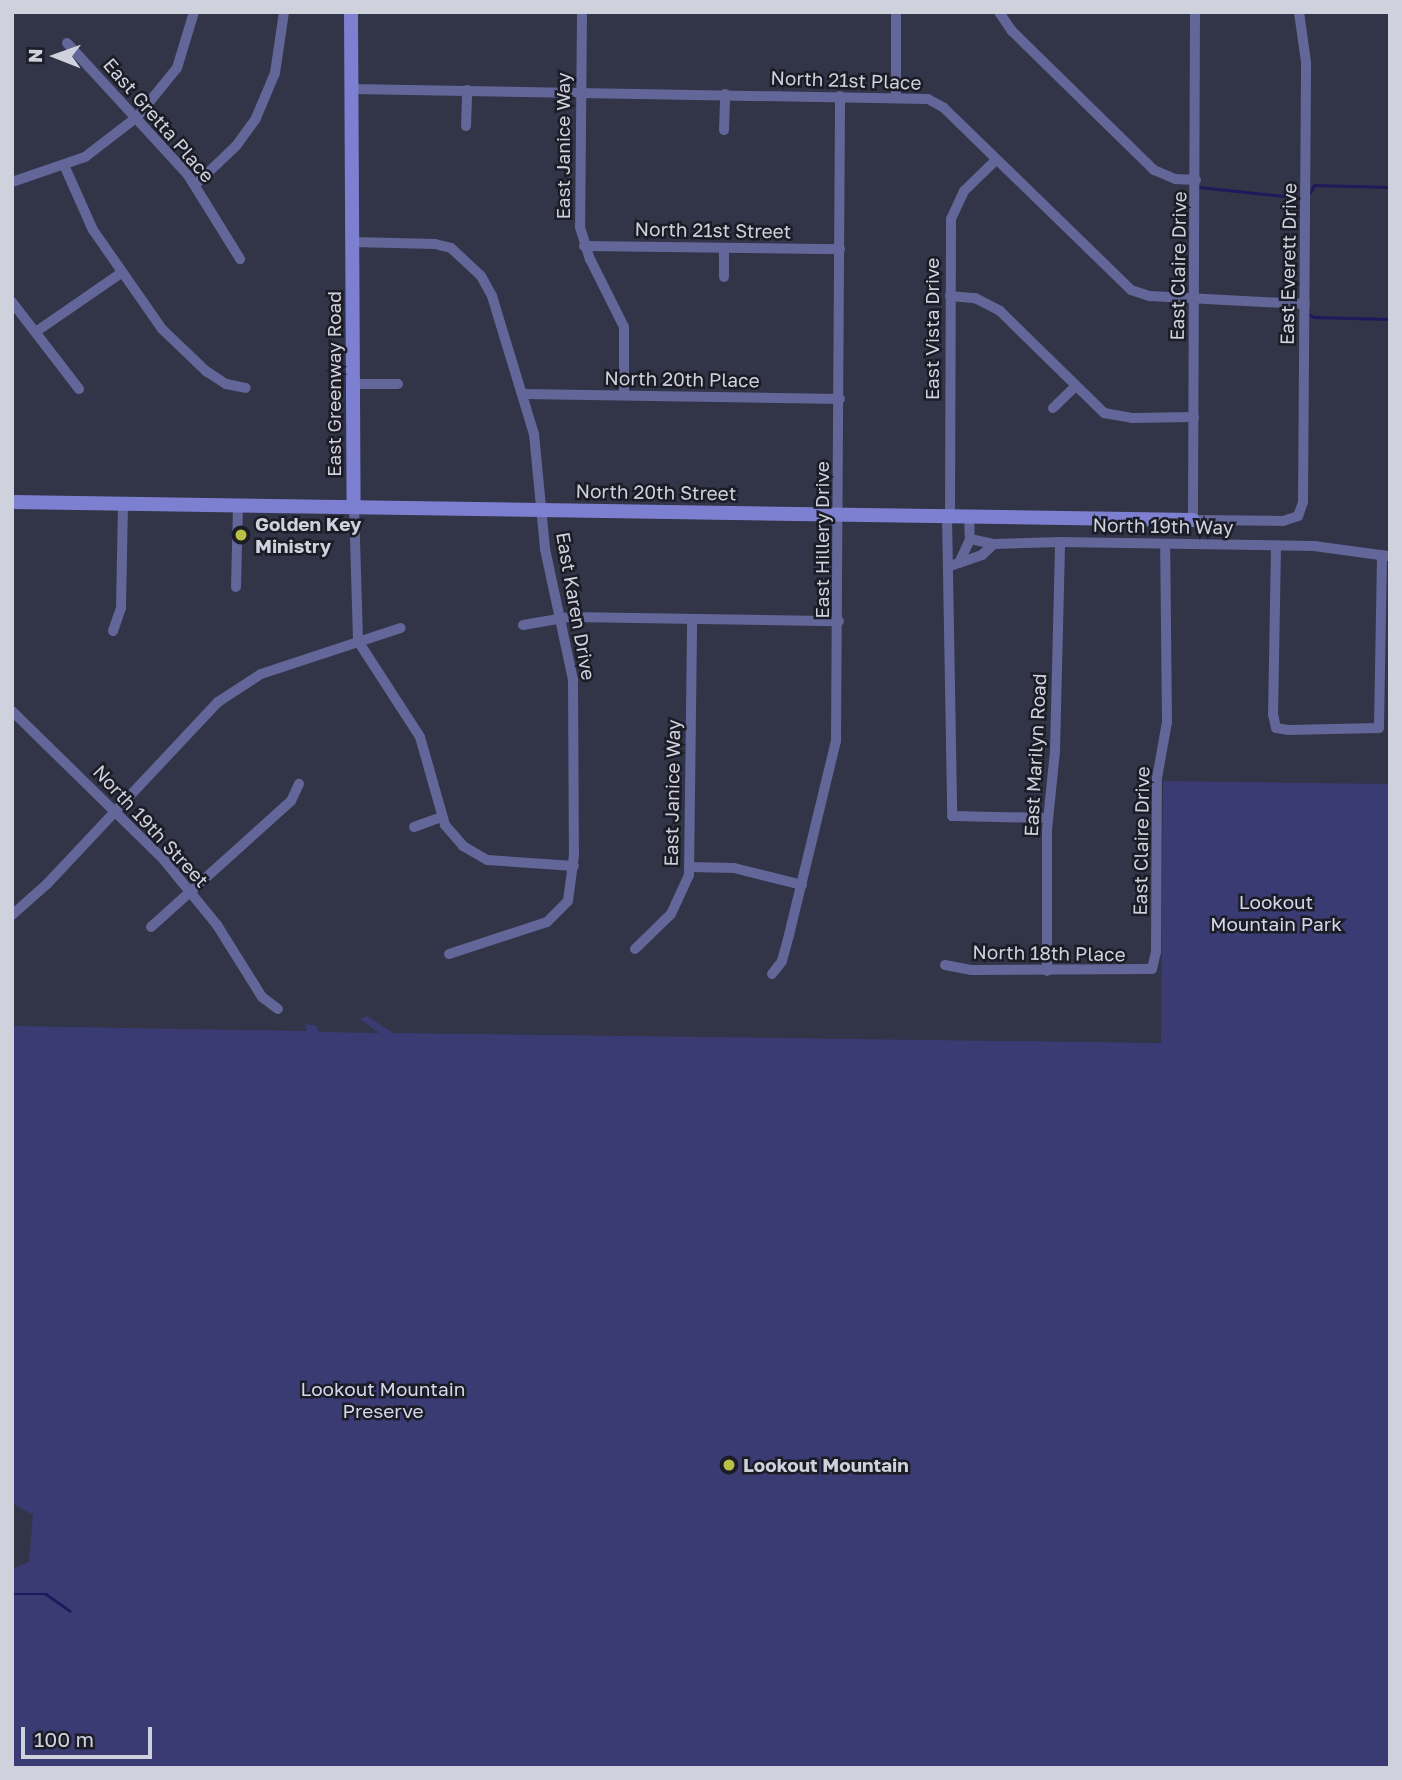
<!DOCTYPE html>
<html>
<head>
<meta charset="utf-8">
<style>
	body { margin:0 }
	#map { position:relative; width:1402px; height:1780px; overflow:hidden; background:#323447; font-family:"Golos Text",sans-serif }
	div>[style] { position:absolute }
	.green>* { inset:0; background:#3b3b74 }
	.stream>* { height:2.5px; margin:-1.25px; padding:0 1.25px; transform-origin:1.25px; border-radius:1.25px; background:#20185c }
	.street>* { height:10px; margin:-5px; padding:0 5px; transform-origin:5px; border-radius:5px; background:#636698 }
	.secondary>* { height:14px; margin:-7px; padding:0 7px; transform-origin:7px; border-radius:7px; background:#7d80d0 }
	.dots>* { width:19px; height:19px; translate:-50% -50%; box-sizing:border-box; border:4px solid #1b1c25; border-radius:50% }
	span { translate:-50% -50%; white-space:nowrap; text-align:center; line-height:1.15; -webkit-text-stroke:5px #1b1c25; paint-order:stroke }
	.street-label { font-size:19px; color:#cfd1dd }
	.poi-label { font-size:19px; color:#cfd1dd; font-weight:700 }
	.left { translate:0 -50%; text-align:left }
	.park-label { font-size:19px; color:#d5d7ec }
	.frame { position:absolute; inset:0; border:14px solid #cfd1dd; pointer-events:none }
	.north { position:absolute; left:21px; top:21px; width:70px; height:70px; -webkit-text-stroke:5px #1b1c25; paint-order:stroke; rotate:271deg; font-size:19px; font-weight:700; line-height:28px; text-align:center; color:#cfd1dd }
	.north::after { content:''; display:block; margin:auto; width:24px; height:32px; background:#cfd1dd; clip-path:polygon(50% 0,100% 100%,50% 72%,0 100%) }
	.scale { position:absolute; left:21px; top:1727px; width:131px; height:32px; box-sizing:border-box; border:4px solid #cfd1dd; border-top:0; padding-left:9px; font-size:21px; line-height:24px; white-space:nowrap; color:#cfd1dd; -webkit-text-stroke:5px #1b1c25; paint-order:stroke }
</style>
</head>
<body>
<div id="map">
	<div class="green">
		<i style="clip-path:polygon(1163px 781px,1390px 784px,1390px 1768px,12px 1768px,12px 1569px,29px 1562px,33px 1515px,12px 1503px,12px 1026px,307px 1031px,305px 1024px,317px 1026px,319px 1032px,379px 1033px,360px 1019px,367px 1016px,393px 1033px,1161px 1043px)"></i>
	</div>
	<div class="stream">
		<i style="left:1199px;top:187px;width:105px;rotate:6deg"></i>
		<i style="left:1310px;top:193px;width:9px;rotate:-63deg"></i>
		<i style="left:1314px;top:185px;width:76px;rotate:1.5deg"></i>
		<i style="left:1307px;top:313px;width:8px;rotate:30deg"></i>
		<i style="left:1314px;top:317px;width:76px;rotate:1.5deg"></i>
		<i style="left:12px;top:1594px;width:34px"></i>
		<i style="left:46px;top:1594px;width:29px;rotate:35deg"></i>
	</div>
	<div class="street">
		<i style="left:582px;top:12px;width:215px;rotate:90.5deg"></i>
		<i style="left:580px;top:227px;width:34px;rotate:73deg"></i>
		<i style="left:590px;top:259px;width:76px;rotate:63.4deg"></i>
		<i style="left:624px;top:327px;width:68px;rotate:90deg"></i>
		<i style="left:999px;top:12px;width:23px;rotate:56deg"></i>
		<i style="left:1012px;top:31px;width:199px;rotate:44.4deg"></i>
		<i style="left:1154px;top:170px;width:23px;rotate:23deg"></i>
		<i style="left:1175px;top:179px;width:21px;rotate:3deg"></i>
		<i style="left:1195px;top:12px;width:508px;rotate:90.23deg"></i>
		<i style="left:1193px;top:520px;width:90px;rotate:0.6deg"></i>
		<i style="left:1283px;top:521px;width:16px;rotate:-18deg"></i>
		<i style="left:1298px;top:516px;width:15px;rotate:-70deg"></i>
		<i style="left:1303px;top:502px;width:440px;rotate:-89.6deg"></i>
		<i style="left:1306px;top:62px;width:50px;rotate:-98deg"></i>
		<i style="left:67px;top:43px;width:179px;rotate:47.5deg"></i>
		<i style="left:188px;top:175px;width:99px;rotate:58.2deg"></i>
		<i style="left:351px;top:89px;width:577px;rotate:0.99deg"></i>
		<i style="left:928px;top:99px;width:18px;rotate:29deg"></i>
		<i style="left:944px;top:108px;width:261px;rotate:44.2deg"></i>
		<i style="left:1131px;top:290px;width:20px;rotate:18deg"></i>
		<i style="left:1150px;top:296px;width:155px;rotate:3deg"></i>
		<i style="left:896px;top:97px;width:85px;rotate:-90deg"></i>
		<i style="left:466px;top:126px;width:36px;rotate:-88deg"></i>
		<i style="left:724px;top:130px;width:36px;rotate:-88deg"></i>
		<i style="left:64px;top:165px;width:71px;rotate:66deg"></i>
		<i style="left:93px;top:230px;width:121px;rotate:55.1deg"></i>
		<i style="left:162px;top:329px;width:61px;rotate:43.7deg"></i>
		<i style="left:206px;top:371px;width:24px;rotate:33deg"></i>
		<i style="left:226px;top:384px;width:20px;rotate:11deg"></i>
		<i style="left:12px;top:182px;width:77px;rotate:-18.9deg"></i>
		<i style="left:85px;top:157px;width:66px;rotate:-37.6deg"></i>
		<i style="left:137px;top:117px;width:63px;rotate:-50.8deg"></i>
		<i style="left:177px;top:68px;width:59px;rotate:-73.1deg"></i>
		<i style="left:195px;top:185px;width:57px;rotate:-43.6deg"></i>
		<i style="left:236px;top:146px;width:34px;rotate:-54deg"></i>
		<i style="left:256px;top:118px;width:49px;rotate:-67.1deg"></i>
		<i style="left:275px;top:73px;width:62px;rotate:-81.6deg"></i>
		<i style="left:353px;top:242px;width:82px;rotate:1.4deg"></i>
		<i style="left:435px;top:244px;width:16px;rotate:14deg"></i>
		<i style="left:451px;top:248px;width:41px;rotate:43deg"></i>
		<i style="left:481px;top:276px;width:23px;rotate:61deg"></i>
		<i style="left:492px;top:296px;width:144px;rotate:73.1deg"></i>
		<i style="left:534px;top:434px;width:116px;rotate:84.5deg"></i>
		<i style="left:545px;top:549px;width:134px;rotate:77.9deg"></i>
		<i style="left:573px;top:680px;width:175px;rotate:89.7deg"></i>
		<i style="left:574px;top:855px;width:46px;rotate:97.4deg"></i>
		<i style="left:568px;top:901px;width:30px;rotate:135deg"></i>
		<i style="left:547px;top:922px;width:103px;rotate:161.9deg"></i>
		<i style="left:584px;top:246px;width:256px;rotate:0.7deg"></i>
		<i style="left:724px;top:277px;width:29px;rotate:-90deg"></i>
		<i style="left:950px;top:296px;width:25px;rotate:5deg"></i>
		<i style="left:975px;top:298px;width:28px;rotate:27deg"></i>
		<i style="left:1000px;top:311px;width:146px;rotate:44.4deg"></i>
		<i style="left:1104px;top:413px;width:28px;rotate:10deg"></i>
		<i style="left:1132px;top:418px;width:62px;rotate:-0.9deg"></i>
		<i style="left:12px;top:302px;width:110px;rotate:52.4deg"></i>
		<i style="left:37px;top:331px;width:102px;rotate:-34.6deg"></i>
		<i style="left:353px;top:384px;width:45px"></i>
		<i style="left:523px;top:394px;width:317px;rotate:0.9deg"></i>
		<i style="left:1053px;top:408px;width:32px;rotate:-44deg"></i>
		<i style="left:354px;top:505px;width:136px;rotate:88.3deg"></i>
		<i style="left:358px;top:641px;width:114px;rotate:57.1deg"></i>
		<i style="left:420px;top:737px;width:91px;rotate:74.1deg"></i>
		<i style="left:445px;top:825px;width:28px;rotate:49deg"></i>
		<i style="left:463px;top:846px;width:28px;rotate:30deg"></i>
		<i style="left:487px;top:860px;width:87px;rotate:3.9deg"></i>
		<i style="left:947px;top:515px;width:301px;rotate:89deg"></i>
		<i style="left:952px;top:816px;width:96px;rotate:1.2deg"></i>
		<i style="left:950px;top:515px;width:296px;rotate:-89.8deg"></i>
		<i style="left:951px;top:219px;width:31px;rotate:-65deg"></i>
		<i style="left:964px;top:191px;width:45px;rotate:-44.1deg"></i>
		<i style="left:969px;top:515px;width:24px;rotate:88deg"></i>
		<i style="left:970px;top:539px;width:25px;rotate:12deg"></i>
		<i style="left:1276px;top:546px;width:168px;rotate:91deg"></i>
		<i style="left:1273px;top:714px;width:14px;rotate:78deg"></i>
		<i style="left:1276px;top:728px;width:12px;rotate:9deg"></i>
		<i style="left:1288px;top:730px;width:91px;rotate:-1.3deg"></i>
		<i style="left:1379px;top:728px;width:173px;rotate:-89deg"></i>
		<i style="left:959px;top:563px;width:26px;rotate:-65deg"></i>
		<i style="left:950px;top:566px;width:34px;rotate:-19deg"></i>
		<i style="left:982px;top:555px;width:16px;rotate:-43deg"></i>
		<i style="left:994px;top:544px;width:66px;rotate:-1.7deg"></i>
		<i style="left:1060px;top:542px;width:254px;rotate:0.9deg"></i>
		<i style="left:1314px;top:546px;width:74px;rotate:7.8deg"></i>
		<i style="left:236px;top:587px;width:82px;rotate:-88.6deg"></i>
		<i style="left:523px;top:625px;width:48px;rotate:-9.7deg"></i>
		<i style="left:570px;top:617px;width:269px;rotate:0.9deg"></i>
		<i style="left:113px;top:631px;width:24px;rotate:-71deg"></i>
		<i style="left:121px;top:608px;width:105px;rotate:-88.9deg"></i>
		<i style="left:12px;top:711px;width:213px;rotate:44.4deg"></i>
		<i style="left:164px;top:860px;width:84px;rotate:50.8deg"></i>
		<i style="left:217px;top:925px;width:85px;rotate:58deg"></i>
		<i style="left:262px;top:997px;width:20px;rotate:37deg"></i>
		<i style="left:414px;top:827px;width:29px;rotate:-20deg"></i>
		<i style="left:689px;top:867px;width:45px;rotate:1.3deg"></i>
		<i style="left:734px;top:868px;width:70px;rotate:14deg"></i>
		<i style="left:12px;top:915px;width:47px;rotate:-41.5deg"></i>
		<i style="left:47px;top:884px;width:250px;rotate:-46.8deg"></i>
		<i style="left:218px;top:702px;width:51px;rotate:-33.1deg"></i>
		<i style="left:261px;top:674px;width:147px;rotate:-18.2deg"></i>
		<i style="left:151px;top:927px;width:188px;rotate:-42deg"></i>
		<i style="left:291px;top:801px;width:19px;rotate:-65deg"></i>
		<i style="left:635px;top:949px;width:50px;rotate:-44.2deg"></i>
		<i style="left:671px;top:914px;width:43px;rotate:-65.2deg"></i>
		<i style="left:689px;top:875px;width:256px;rotate:-89.3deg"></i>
		<i style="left:945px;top:965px;width:26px;rotate:11deg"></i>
		<i style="left:971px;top:970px;width:181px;rotate:-0.3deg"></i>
		<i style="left:1152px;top:969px;width:17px;rotate:-77deg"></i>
		<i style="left:1156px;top:952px;width:174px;rotate:-89.7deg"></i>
		<i style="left:1157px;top:778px;width:57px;rotate:-79.9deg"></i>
		<i style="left:1167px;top:722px;width:177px;rotate:-90.6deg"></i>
		<i style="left:1047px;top:971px;width:141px;rotate:-90deg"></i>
		<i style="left:1047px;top:830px;width:79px;rotate:-84.2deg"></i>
		<i style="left:1055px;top:751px;width:209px;rotate:-88.6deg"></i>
		<i style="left:772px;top:974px;width:16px;rotate:-52deg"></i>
		<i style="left:782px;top:961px;width:27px;rotate:-75deg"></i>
		<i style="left:789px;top:935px;width:200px;rotate:-76.4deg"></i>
		<i style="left:836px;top:741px;width:645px;rotate:-89.64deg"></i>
	</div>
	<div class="secondary">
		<i style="left:351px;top:12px;width:493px;rotate:89.7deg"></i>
		<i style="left:12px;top:502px;width:1181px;rotate:0.87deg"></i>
	</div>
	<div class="dots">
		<i style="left:241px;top:535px;background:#b9c046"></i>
		<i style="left:729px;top:1465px;background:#b9c046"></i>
	</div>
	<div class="street-label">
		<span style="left:846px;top:80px;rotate:2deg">North 21st Place</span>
		<span style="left:159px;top:120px;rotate:49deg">East Gretta Place</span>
		<span style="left:563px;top:146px;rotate:-90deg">East Janice Way</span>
		<span style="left:713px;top:230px;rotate:1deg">North 21st Street</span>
		<span style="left:1288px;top:264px;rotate:-89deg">East Everett Drive</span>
		<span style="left:1178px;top:266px;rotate:-89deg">East Claire Drive</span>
		<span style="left:932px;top:329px;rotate:-90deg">East Vista Drive</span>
		<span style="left:682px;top:379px;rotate:1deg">North 20th Place</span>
		<span style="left:334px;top:384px;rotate:-90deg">East Greenway Road</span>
		<span style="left:656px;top:492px;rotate:1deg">North 20th Street</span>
		<span style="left:1163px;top:526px;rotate:1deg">North 19th Way</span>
		<span style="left:822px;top:540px;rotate:-90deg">East Hillery Drive</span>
		<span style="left:576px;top:606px;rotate:80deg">East Karen Drive</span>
		<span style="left:1035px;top:755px;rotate:-87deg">East Marilyn Road</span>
		<span style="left:672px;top:793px;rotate:-89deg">East Janice Way</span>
		<span style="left:151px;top:826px;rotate:47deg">North 19th Street</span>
		<span style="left:1141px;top:841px;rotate:-89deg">East Claire Drive</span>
		<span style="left:1049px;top:953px;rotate:1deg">North 18th Place</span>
	</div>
	<div class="poi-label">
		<span class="left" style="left:255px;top:535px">Golden Key<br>Ministry</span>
		<span class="left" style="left:743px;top:1465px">Lookout Mountain</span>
	</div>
	<div class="park-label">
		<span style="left:1276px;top:913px">Lookout<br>Mountain Park</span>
		<span style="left:383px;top:1400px">Lookout Mountain<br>Preserve</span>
	</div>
	<div class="frame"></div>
	<div class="north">N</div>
	<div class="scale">100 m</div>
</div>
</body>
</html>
